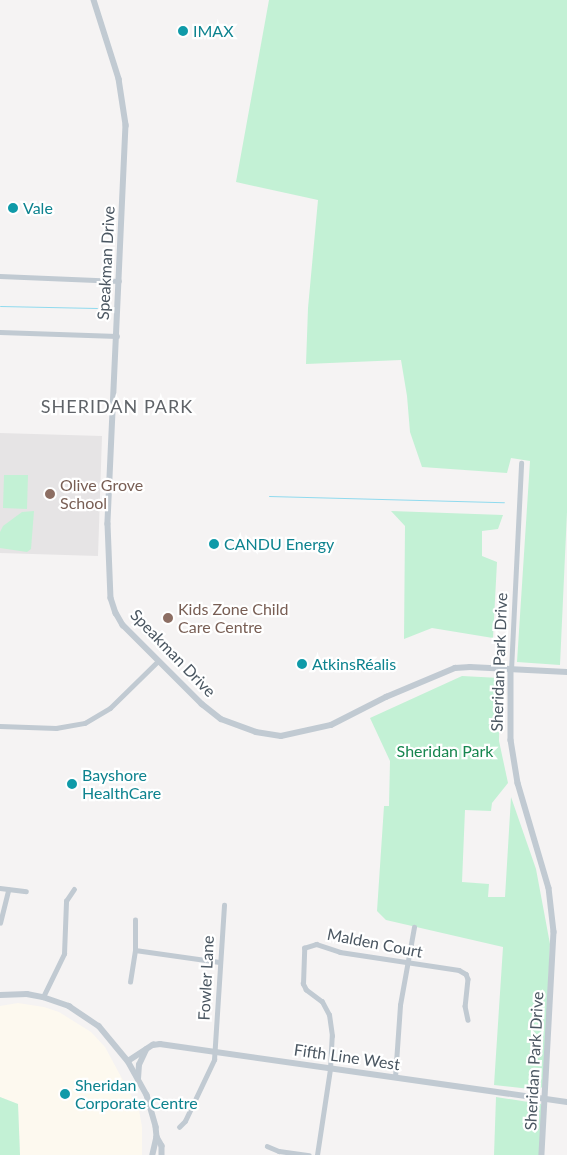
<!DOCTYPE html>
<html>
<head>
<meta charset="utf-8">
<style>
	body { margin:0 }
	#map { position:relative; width:567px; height:1155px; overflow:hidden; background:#f5f3f3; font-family:Lato,sans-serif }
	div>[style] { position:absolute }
	.commercial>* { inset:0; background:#fdf9ef }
	.education>* { inset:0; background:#e6e4e5 }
	.green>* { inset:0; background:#c3f1d5 }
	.stream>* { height:1px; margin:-0.5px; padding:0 0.5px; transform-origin:0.5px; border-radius:0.5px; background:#90daee }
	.minor>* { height:4.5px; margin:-2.25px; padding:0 2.25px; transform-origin:2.25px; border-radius:2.25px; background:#c1cad2 }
	.tertiary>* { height:5.5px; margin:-2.75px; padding:0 2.75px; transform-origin:2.75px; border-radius:2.75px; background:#c1cad2 }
	.dots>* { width:14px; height:14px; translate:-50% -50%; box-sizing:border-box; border:2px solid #fff; border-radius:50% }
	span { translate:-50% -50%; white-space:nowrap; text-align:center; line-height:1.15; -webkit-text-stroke:4.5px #fff; paint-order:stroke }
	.culture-label { font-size:16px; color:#0d838f }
	.left { translate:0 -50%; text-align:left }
	.street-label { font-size:16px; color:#4a5661 }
	.education-label { font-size:16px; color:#785e54 }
	.park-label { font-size:16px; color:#17864f }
	.neighbourhood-label { font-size:18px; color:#5f6368; letter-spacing:1px }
</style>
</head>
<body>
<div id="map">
	<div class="commercial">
		<i style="clip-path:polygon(18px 1003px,44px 1007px,59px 1012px,91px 1032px,105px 1047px,139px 1110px,142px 1127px,142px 1155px,20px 1155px,18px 1104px,0 1097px,0 1006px)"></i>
	</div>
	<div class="education">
		<i style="clip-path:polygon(0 433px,102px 436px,98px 556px,0 553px)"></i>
	</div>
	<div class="green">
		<i style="clip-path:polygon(269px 0,567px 0,567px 512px,560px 665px,517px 662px,530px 461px,511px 458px,507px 473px,422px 467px,410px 432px,407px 396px,401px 360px,306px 364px,308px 308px,318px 200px,236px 182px)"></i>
		<i style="clip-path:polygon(4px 475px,28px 475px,27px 509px,3px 508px)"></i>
		<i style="clip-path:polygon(34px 511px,31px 549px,27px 552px,0 548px,0 532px,3px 526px,22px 512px)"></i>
		<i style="clip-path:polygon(391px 511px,503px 515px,498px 529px,482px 531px,482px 556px,497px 562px,493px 638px,432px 628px,404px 639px,405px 526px)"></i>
		<i style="clip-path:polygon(462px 676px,500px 678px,499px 741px,508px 783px,492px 803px,491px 811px,465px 810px,462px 882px,489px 884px,488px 897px,505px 897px,511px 797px,536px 869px,550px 944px,544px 1085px,539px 1090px,494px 1085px,503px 947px,386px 920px,377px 911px,384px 806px,389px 806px,390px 761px,370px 718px)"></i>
		<i style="clip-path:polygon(0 1097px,18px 1104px,20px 1155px,0 1155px)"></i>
		<i style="clip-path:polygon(496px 1097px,541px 1104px,543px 1108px,539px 1155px,494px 1155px)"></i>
	</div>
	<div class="stream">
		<i style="left:0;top:306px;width:97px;rotate:1.2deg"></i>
		<i style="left:269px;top:496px;width:235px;rotate:1.5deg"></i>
	</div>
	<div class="minor">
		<i style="left:0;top:276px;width:119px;rotate:2.4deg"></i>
		<i style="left:0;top:332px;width:117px;rotate:2deg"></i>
		<i style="left:511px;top:670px;width:207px;rotate:-87.2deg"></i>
		<i style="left:0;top:726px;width:56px;rotate:2deg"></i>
		<i style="left:56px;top:728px;width:29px;rotate:-10deg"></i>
		<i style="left:85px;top:723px;width:29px;rotate:-31deg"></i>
		<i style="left:110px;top:708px;width:67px;rotate:-44.4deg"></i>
		<i style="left:0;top:888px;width:26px;rotate:7deg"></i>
		<i style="left:0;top:923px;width:34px;rotate:-76deg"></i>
		<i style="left:135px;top:950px;width:85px;rotate:8.1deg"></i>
		<i style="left:130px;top:982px;width:32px;rotate:-81deg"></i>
		<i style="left:135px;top:950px;width:30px;rotate:-90deg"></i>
		<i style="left:43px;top:997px;width:48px;rotate:-64deg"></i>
		<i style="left:64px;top:954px;width:53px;rotate:-87.8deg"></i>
		<i style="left:66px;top:901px;width:14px;rotate:-56deg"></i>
		<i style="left:395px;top:1077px;width:72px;rotate:-86deg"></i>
		<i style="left:400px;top:1005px;width:79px;rotate:-79.8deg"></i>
		<i style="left:179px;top:1127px;width:8px;rotate:-45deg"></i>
		<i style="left:185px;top:1121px;width:68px;rotate:-64.6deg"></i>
		<i style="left:214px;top:1060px;width:155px;rotate:-86.3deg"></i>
		<i style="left:267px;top:1146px;width:13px;rotate:23deg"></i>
		<i style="left:279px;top:1151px;width:30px;rotate:8deg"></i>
		<i style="left:317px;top:1155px;width:87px;rotate:-81.4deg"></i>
		<i style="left:330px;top:1069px;width:33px;rotate:-87deg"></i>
		<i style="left:332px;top:1036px;width:21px;rotate:-98deg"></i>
		<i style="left:329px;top:1015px;width:15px;rotate:-118deg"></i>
		<i style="left:322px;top:1002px;width:20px;rotate:-143deg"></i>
		<i style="left:306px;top:990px;width:7px;rotate:-117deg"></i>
		<i style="left:303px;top:984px;width:36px;rotate:-88deg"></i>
		<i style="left:304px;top:948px;width:13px;rotate:-18deg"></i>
		<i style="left:316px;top:944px;width:25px;rotate:18deg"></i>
		<i style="left:340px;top:952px;width:120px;rotate:8.6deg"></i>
		<i style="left:459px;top:970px;width:8px;rotate:30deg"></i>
		<i style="left:466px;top:974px;width:5px;rotate:68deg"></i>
		<i style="left:468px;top:979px;width:27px;rotate:96deg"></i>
		<i style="left:465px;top:1006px;width:14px;rotate:78deg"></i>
	</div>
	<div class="tertiary">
		<i style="left:94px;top:0;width:83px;rotate:72.4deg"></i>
		<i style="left:119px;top:79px;width:47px;rotate:81.3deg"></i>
		<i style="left:126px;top:125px;width:399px;rotate:92.6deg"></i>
		<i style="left:108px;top:524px;width:74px;rotate:87.7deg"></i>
		<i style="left:111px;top:598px;width:16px;rotate:72deg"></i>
		<i style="left:116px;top:613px;width:14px;rotate:60deg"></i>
		<i style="left:123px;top:625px;width:112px;rotate:45deg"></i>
		<i style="left:202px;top:704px;width:24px;rotate:38deg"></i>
		<i style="left:221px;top:719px;width:37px;rotate:20deg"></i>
		<i style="left:256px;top:732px;width:25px;rotate:9deg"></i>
		<i style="left:281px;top:736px;width:51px;rotate:-12.4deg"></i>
		<i style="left:331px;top:725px;width:62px;rotate:-27deg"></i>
		<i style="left:386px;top:697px;width:75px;rotate:-22.8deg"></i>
		<i style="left:455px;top:668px;width:15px;rotate:-4deg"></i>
		<i style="left:470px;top:667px;width:97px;rotate:3deg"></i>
		<i style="left:511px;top:670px;width:70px;rotate:90deg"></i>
		<i style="left:511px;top:740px;width:44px;rotate:80.8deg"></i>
		<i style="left:518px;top:783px;width:109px;rotate:73.6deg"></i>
		<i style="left:549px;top:888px;width:44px;rotate:83.5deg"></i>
		<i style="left:554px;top:932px;width:223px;rotate:93.1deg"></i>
		<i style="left:0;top:995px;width:27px;rotate:-2deg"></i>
		<i style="left:27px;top:994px;width:16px;rotate:11deg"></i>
		<i style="left:43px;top:997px;width:28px;rotate:19deg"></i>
		<i style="left:69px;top:1006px;width:36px;rotate:34deg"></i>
		<i style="left:99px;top:1026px;width:45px;rotate:50.4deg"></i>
		<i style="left:128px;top:1061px;width:39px;rotate:61deg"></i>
		<i style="left:147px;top:1095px;width:33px;rotate:74deg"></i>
		<i style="left:156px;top:1127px;width:10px;rotate:84deg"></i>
		<i style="left:157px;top:1137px;width:18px;rotate:103deg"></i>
		<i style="left:128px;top:1061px;width:30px;rotate:-33deg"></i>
		<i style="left:153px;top:1045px;width:7px;rotate:-8deg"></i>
		<i style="left:160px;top:1044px;width:411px;rotate:8.1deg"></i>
		<i style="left:138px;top:1079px;width:14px;rotate:-86deg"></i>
		<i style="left:139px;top:1065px;width:17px;rotate:-65deg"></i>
		<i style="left:157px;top:1137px;width:10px;rotate:61deg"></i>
		<i style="left:162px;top:1146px;width:9px;rotate:90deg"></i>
	</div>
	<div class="dots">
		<i style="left:183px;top:31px;background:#0f9aa8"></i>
		<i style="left:13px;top:208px;background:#0f9aa8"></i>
		<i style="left:50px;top:494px;background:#8d6e63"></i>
		<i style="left:214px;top:544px;background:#0f9aa8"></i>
		<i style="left:168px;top:618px;background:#8d6e63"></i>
		<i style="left:302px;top:664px;background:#0f9aa8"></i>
		<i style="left:72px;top:784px;background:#0f9aa8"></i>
		<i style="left:65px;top:1094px;background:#0f9aa8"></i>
	</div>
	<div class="culture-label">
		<span class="left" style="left:193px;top:31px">IMAX</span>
		<span class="left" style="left:23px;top:208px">Vale</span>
		<span class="left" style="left:224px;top:544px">CANDU Energy</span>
		<span class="left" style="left:312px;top:664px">AtkinsRéalis</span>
		<span class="left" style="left:82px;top:784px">Bayshore<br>HealthCare</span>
		<span class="left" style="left:75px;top:1094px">Sheridan<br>Corporate Centre</span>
	</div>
	<div class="street-label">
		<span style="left:106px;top:263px;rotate:-87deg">Speakman Drive</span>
		<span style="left:173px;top:653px;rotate:46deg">Speakman Drive</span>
		<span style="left:499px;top:662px;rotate:-88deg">Sheridan Park Drive</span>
		<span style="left:375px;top:943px;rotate:11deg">Malden Court</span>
		<span style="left:206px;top:978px;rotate:-87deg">Fowler Lane</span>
		<span style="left:347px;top:1057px;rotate:8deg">Fifth Line West</span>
		<span style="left:534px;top:1061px;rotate:-87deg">Sheridan Park Drive</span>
	</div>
	<div class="education-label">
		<span class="left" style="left:60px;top:494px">Olive Grove<br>School</span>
		<span class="left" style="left:178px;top:618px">Kids Zone Child<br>Care Centre</span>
	</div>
	<div class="park-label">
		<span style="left:445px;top:751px">Sheridan Park</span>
	</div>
	<div class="neighbourhood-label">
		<span style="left:117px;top:406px">SHERIDAN PARK</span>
	</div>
</div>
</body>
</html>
